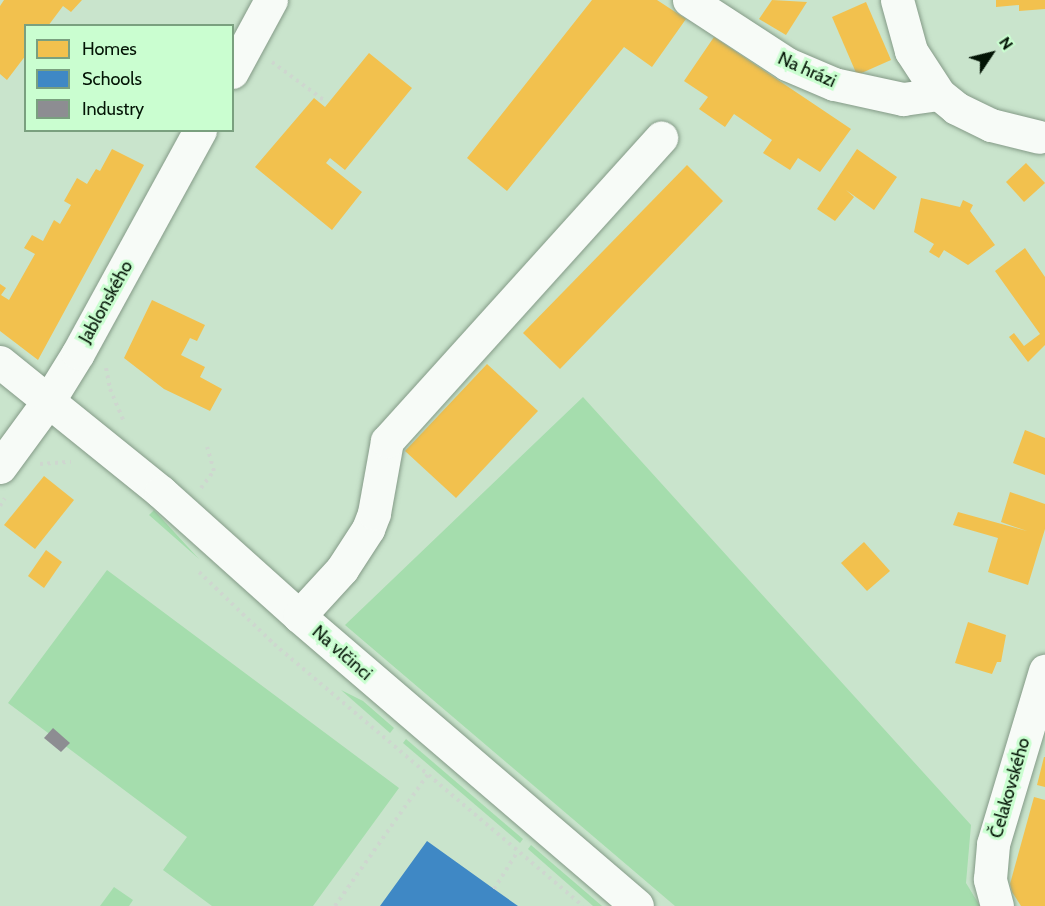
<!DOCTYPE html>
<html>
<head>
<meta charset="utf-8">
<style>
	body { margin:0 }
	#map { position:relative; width:1045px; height:906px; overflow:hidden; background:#c9e4cc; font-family:Cabin,sans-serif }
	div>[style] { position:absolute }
	.green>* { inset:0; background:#a5ddad }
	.homes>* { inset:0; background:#f2c14e }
	.schools>* { inset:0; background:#3f88c5 }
	.industry>* { inset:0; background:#8d8d92 }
	.path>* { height:4px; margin-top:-2px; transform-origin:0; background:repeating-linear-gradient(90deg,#ced7cf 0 3px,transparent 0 7.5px) }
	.roads { filter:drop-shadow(0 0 2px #849a87) drop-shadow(0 0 2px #849a87) }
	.minor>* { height:33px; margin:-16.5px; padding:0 16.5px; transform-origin:16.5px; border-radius:16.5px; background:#f7fbf7 }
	span { translate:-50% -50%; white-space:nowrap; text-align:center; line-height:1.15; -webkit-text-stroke:6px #cafed0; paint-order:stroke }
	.street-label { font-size:18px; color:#031405 }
	.legend { position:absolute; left:24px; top:24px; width:210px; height:108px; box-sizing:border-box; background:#cafed0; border:2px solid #7aa07f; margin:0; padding:8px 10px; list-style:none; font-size:18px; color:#031405 }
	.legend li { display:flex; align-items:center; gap:12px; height:30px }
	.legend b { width:30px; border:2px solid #7aa07f }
	.north { position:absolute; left:961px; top:24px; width:60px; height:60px; -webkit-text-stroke:4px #cafed0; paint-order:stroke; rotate:55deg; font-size:16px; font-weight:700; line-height:24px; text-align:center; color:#031405 }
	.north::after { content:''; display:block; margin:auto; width:21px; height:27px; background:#031405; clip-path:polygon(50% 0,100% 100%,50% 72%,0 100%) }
</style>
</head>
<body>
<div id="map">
	<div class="green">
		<i style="clip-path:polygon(583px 397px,971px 825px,966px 883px,980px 906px,675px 906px,345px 625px)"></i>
		<i style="clip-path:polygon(154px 510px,175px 533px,199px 559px,149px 515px)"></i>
		<i style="clip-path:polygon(107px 570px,399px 788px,313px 906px,212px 906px,163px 870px,187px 837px,8px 703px)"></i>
		<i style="clip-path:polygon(341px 690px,363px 701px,394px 728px,390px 733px)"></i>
		<i style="clip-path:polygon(406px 739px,523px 839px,520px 843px,403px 743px)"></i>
		<i style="clip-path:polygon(531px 845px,602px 906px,593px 906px,528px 849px)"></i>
		<i style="clip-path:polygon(114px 887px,133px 900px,129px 906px,100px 906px)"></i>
	</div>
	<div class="homes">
		<i style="clip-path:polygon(4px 0,82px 0,71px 12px,63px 6px,48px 26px,26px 26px,26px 55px,7px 80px,0 74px,0 6px)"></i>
		<i style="clip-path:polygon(592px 0,657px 0,686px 19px,652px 67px,624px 47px,507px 191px,467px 158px)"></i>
		<i style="clip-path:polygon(772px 0,807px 2px,786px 35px,759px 19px)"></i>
		<i style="clip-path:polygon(996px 0,1045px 0,1045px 9px,1019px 11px,1019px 5px,996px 7px)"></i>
		<i style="clip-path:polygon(866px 2px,891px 60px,857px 75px,832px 17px)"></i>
		<i style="clip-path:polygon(714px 37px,851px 129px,820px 172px,798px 158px,790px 170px,763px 153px,772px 140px,734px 114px,725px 127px,699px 109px,708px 97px,684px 81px)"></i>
		<i style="clip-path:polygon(369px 53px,412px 88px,345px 170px,330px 158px,326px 163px,362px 192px,332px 230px,255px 167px,314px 98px,325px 107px)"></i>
		<i style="clip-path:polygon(112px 149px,144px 165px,38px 360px,0 331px,0 284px,6px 288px,1px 295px,9px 300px,35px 254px,24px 248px,32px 235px,43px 241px,54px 220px,60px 224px,71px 205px,64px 201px,77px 178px,87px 184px,96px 169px,100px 171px)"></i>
		<i style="clip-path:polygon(857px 149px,897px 177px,874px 210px,846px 190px,854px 197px,835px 221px,817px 209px)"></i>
		<i style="clip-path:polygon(1026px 163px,1045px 183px,1024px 202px,1006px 182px)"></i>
		<i style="clip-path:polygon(687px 165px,723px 201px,560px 369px,523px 333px)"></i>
		<i style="clip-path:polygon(921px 198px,960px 207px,963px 200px,973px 205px,970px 211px,995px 245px,968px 265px,944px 250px,939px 258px,929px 252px,934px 244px,914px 232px)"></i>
		<i style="clip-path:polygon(1025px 248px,1045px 277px,1045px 345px,1028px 362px,1009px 337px,1014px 333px,1024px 346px,1040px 334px,995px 271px)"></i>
		<i style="clip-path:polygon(152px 300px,205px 325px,197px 341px,190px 338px,181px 355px,205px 367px,200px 377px,222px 389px,210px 411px,164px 389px,124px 358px)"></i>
		<i style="clip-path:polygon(487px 364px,538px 411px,456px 498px,405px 451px)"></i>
		<i style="clip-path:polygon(1025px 430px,1045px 438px,1045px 475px,1013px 463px)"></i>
		<i style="clip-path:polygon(44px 476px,74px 500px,35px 549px,4px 525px)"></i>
		<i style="clip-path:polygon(1010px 492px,1045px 504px,1045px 529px,1028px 585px,988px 572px,998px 538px,953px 525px,958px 512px,1027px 531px,1001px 522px)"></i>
		<i style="clip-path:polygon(864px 542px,890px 571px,867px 591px,841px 563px)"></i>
		<i style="clip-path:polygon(46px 550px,62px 562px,44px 588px,28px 576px)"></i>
		<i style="clip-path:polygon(968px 622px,1006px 635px,1001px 662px,997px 662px,992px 674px,955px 663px)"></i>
		<i style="clip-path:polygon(1044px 757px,1045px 757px,1045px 787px,1037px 785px)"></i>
		<i style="clip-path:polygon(1034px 797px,1045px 800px,1045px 906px,1021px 906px,1012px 892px,1010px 884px)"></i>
	</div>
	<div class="schools">
		<i style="clip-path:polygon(427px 841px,494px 889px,518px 906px,380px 906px)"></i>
	</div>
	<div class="industry">
		<i style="clip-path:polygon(53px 728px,70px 743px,61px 752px,44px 738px)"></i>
	</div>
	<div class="path">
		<i style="left:272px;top:62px;width:66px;rotate:36.3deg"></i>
		<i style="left:106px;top:368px;width:21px;rotate:79deg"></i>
		<i style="left:110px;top:389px;width:34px;rotate:67deg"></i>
		<i style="left:40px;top:464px;width:31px;rotate:-4deg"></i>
		<i style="left:201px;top:488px;width:21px;rotate:-53deg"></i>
		<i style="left:214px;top:471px;width:25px;rotate:-106deg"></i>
		<i style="left:0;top:506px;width:9px;rotate:-58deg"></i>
		<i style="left:199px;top:572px;width:104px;rotate:43.8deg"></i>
		<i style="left:274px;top:644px;width:405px;rotate:40.3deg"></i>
		<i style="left:494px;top:889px;width:45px;rotate:-57.7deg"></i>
		<i style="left:335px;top:906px;width:161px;rotate:-54.8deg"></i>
	</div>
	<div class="roads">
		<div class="minor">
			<i style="left:689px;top:0;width:117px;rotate:33.1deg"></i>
			<i style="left:787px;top:64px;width:51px;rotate:23.1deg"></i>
			<i style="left:834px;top:84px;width:71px;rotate:12.3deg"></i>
			<i style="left:903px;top:99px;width:36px;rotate:-8deg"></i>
			<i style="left:897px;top:0;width:53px;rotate:74.6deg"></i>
			<i style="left:911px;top:51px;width:51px;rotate:56.9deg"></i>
			<i style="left:939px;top:94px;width:22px;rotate:39deg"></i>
			<i style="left:956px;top:108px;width:39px;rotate:26deg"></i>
			<i style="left:991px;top:125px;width:49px;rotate:14deg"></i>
			<i style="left:232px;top:72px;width:82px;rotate:-61.6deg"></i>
			<i style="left:0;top:362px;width:207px;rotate:38.9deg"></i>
			<i style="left:161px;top:492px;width:186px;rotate:41.9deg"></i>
			<i style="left:299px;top:616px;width:445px;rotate:40.6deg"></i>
			<i style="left:0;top:467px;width:83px;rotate:-53.8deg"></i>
			<i style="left:49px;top:400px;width:55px;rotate:-58.3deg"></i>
			<i style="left:78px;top:353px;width:254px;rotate:-61.3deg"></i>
			<i style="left:299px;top:616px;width:64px;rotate:-47.5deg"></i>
			<i style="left:342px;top:569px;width:48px;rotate:-57deg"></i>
			<i style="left:368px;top:529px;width:17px;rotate:-69deg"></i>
			<i style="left:374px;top:513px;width:73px;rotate:-79.8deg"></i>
			<i style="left:387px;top:441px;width:409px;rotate:-47.9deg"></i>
			<i style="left:997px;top:906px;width:28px;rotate:-105deg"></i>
			<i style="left:990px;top:879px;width:35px;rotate:-85deg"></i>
			<i style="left:993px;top:844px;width:181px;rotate:-73.3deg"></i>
		</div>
	</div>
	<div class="street-label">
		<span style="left:807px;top:70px;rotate:24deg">Na hrázi</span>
		<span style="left:106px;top:302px;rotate:-61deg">Jablonského</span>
		<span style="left:342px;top:653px;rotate:41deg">Na vlčinci</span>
		<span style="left:1010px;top:788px;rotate:-74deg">Čelakovského</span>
	</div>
	<ul class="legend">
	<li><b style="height:16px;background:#f2c14e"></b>Homes</li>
	<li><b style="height:16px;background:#3f88c5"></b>Schools</li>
	<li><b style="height:16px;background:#8d8d92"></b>Industry</li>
	</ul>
	<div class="north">N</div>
</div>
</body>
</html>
